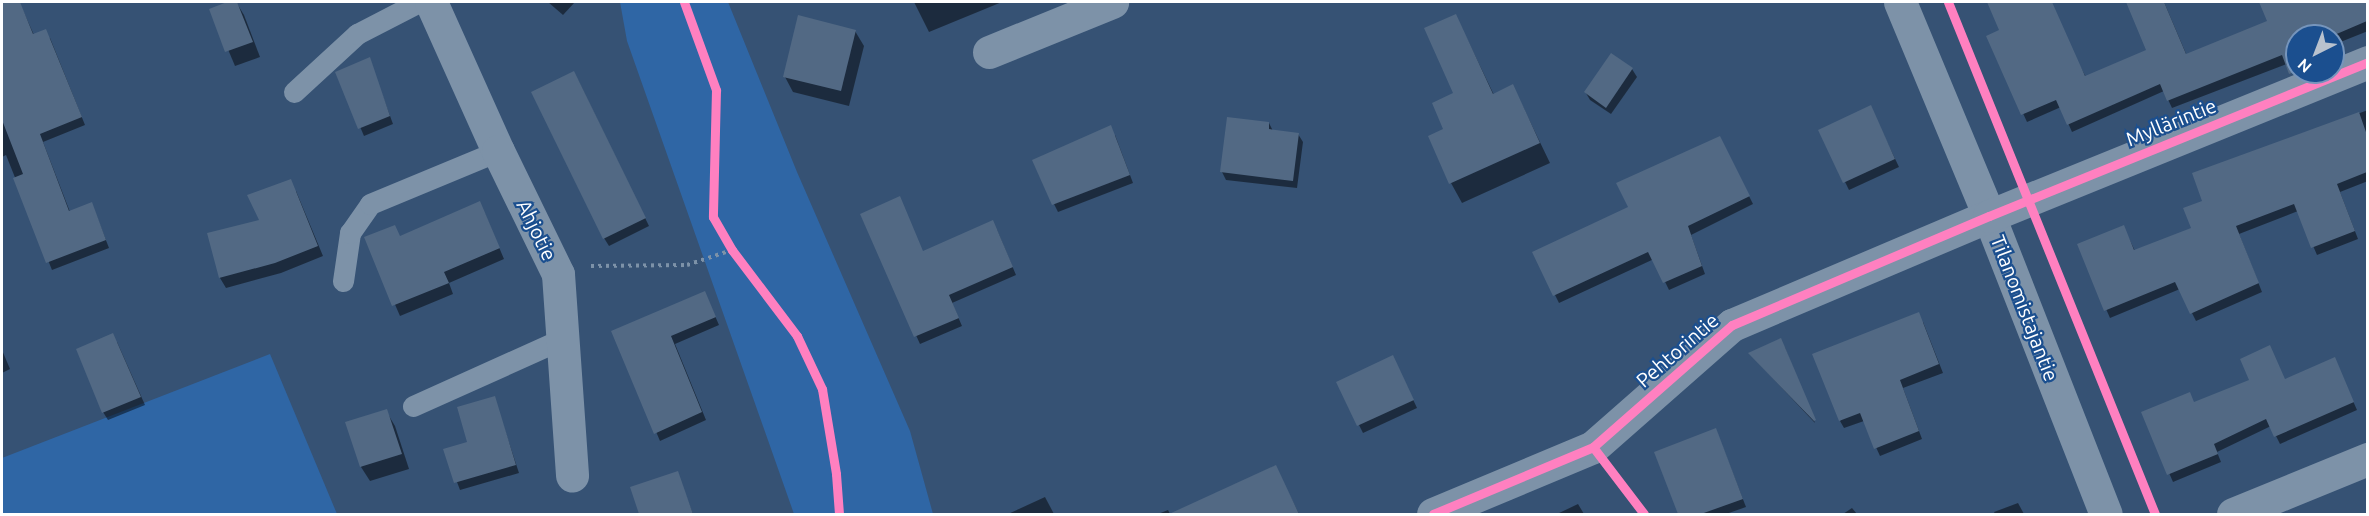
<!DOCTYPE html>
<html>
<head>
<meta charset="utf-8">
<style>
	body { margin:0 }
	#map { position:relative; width:2369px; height:516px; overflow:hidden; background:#365274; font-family:Ubuntu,sans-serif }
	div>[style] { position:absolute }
	.green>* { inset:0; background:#2f66a5 }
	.shadow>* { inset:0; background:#0007 }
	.building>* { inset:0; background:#526984 }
	.path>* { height:4px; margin-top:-2px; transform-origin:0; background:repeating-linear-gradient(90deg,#7d92a8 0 3px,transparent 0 7.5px) }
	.lane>* { height:21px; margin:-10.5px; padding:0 10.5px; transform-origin:10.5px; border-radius:10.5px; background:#7d92a8 }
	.street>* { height:33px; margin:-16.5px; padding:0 16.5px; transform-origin:16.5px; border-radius:16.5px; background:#7d92a8 }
	.cycleway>* { height:9px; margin:-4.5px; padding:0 4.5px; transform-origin:4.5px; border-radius:4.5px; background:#ff80c0 }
	span { translate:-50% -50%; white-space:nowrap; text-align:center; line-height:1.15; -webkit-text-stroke:4.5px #1b4f8f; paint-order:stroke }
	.street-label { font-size:20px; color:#fff }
	.frame { position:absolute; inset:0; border:3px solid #fff; pointer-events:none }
	.north { position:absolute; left:2285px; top:24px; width:60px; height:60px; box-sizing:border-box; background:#1b4f8f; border:2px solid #7695bc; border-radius:50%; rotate:222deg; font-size:16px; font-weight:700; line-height:24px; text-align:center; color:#fff }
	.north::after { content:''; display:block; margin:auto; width:21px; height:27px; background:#b9c2ce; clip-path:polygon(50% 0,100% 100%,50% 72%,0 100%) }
</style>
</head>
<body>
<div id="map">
	<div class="green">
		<i style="clip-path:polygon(620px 2px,728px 2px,797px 172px,910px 431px,933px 514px,794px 514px,627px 41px)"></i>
		<i style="clip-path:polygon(270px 354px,337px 514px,3px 514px,2px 458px)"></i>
	</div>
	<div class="shadow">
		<i style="clip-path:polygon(231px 2px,236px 2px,244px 15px,260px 57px,235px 66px,211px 9px)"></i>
		<i style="clip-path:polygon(548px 2px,575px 2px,563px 15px)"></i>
		<i style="clip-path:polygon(914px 2px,1002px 2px,929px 32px)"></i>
		<i style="clip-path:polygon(1989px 2px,2043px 2px,2086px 77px,2148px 51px,2129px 5px,2138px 2px,2164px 2px,2187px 56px,2269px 22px,2261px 2px,2368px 2px,2368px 31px,2333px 45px,2333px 36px,2297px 36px,2297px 60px,2172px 108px,2164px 91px,2072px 132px,2061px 107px,2027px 122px,1988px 37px,2001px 31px)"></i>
		<i style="clip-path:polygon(20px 4px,34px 35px,50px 38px,85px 125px,43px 142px,70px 212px,95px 212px,109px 248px,52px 270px,6px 155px,2px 157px,2px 11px)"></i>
		<i style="clip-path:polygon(1456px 16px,1494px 95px,1513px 86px,1550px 163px,1462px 203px,1451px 183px,1445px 130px,1455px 94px)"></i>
		<i style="clip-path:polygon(855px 31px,864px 46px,849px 106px,793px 92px,785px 77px)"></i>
		<i style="clip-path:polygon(369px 59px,393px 124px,364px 136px,337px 73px)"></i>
		<i style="clip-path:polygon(1632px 69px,1637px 77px,1611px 114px,1590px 100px,1586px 93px)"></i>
		<i style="clip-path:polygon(578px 80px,649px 226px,609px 246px,604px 238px)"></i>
		<i style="clip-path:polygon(2368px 110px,2368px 181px,2340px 192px,2358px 239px,2317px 255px,2298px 211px,2239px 234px,2262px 292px,2196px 321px,2180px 289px,2110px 318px,2078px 245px,2123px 226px,2135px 251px,2193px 228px,2204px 201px,2194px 174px)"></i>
		<i style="clip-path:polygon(1874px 115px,1899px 167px,1849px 190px,1820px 131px)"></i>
		<i style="clip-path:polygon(1269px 123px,1273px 131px,1298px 134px,1303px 142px,1297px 188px,1226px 180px,1222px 172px)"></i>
		<i style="clip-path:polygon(1115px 135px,1133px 183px,1058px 212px,1054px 204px)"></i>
		<i style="clip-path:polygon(1724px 146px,1753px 204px,1691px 235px,1705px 274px,1669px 290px,1654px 259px,1559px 303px,1534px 253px,1630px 208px)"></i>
		<i style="clip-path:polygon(296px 191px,323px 256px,281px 273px,226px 288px,220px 278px,209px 235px,261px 221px)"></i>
		<i style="clip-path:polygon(485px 214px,504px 259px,449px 283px,453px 294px,400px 316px,366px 238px,401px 237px)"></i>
		<i style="clip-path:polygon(861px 215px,924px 253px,997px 230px,1016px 275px,952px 303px,962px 326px,920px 344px)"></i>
		<i style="clip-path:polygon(708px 300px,719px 325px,675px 344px,706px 420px,660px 441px,613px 331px)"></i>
		<i style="clip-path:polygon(1923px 322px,1943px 373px,1903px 388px,1922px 439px,1880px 456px,1864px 421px,1844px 428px,1840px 421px)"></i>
		<i style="clip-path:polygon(117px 342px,145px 405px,108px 420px,103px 412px)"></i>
		<i style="clip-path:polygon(1785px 348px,1815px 423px,1750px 354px)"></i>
		<i style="clip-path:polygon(2px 350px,10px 369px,2px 373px)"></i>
		<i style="clip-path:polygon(1397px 365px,1417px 408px,1363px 433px,1338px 383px)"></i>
		<i style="clip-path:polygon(2338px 367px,2357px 410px,2280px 444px,2271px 426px,2217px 452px,2221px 462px,2173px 482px,2143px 413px,2194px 404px,2251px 381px,2285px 381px)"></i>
		<i style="clip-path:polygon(494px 397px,519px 473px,460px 490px,445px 450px,469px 443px)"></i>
		<i style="clip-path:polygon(386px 411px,395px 426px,409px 469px,370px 481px,361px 467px)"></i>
		<i style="clip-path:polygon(1716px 430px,1746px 507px,1726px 514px,1680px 514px,1656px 452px)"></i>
		<i style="clip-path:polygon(1275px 466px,1299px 514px,1172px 514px)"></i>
		<i style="clip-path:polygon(677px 473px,693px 514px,641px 514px,632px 488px)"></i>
		<i style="clip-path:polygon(1045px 497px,1054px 514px,1008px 514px)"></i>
		<i style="clip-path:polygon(2018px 503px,2024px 514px,1995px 514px,1994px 512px)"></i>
		<i style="clip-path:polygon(1578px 504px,1584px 514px,1557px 514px)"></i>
		<i style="clip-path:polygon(1852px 508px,1857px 514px,1843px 514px)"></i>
		<i style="clip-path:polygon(1168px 510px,1170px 514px,1158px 514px)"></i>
	</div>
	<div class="building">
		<i style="clip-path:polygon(2px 2px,20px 2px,33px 34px,46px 29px,82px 117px,40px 134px,69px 211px,92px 202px,106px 240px,46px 263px,13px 178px,23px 174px,2px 120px)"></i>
		<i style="clip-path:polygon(227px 2px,237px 2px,253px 42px,225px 52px,209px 9px)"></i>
		<i style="clip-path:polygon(1987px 2px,2052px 2px,2085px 76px,2146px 50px,2126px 2px,2164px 2px,2186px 54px,2267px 21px,2259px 2px,2367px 2px,2367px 21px,2332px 36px,2297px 36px,2297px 71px,2289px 74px,2282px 55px,2167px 101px,2160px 84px,2067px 125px,2056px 100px,2021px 115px,1986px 36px,1999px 30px)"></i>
		<i style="clip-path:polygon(1456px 14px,1493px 94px,1513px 84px,1540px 143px,1449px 184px,1428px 136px,1443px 129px,1432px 103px,1453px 93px,1424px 28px)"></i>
		<i style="clip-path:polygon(798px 15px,856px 30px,841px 91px,783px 77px)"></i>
		<i style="clip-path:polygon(1611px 53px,1633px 68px,1606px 108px,1584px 92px)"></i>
		<i style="clip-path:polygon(370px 57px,390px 116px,358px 129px,335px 72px)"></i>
		<i style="clip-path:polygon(574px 71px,646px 218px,603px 239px,531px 92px)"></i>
		<i style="clip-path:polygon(1871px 105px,1895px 159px,1843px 183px,1818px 130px)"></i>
		<i style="clip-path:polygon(2359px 112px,2367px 135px,2367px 172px,2337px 184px,2355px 231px,2311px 248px,2294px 204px,2236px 226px,2259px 283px,2190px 314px,2175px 282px,2104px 311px,2077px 244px,2124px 225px,2134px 250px,2191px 228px,2183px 208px,2202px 201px,2192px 173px)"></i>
		<i style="clip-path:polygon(1227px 117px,1269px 122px,1269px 129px,1299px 133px,1293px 181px,1220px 172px)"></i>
		<i style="clip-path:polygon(1111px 125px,1130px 175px,1052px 205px,1032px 160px)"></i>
		<i style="clip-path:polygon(1720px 136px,1750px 196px,1688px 226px,1702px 266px,1663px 283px,1648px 252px,1553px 296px,1532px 252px,1628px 207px,1616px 183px)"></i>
		<i style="clip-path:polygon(291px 179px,318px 246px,275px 263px,219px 278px,207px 233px,259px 220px,247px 195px)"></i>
		<i style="clip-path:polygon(900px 196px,923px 251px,993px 220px,1013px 267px,949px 295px,959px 318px,914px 337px,860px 214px)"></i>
		<i style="clip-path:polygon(480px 201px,500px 248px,444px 272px,449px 283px,392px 306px,364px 237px,395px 225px,400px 236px)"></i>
		<i style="clip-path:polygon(705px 291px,716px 317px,671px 336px,702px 412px,654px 434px,611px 331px)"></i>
		<i style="clip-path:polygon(1919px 312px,1939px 364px,1900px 380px,1919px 431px,1874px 449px,1860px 413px,1839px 421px,1812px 354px)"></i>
		<i style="clip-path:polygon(113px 333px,141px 397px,102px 413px,76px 349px)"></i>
		<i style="clip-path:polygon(1781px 338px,1816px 420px,1814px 421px,1748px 353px)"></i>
		<i style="clip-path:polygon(2270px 345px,2285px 379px,2335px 357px,2354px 402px,2274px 437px,2266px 419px,2214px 444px,2218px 454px,2167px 475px,2141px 412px,2190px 392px,2194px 402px,2249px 380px,2240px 359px)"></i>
		<i style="clip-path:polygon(1393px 355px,1414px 400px,1357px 426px,1336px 382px)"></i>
		<i style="clip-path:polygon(495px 396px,516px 465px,454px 483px,443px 449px,467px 442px,457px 407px)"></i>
		<i style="clip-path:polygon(387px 409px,402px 454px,360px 467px,345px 422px)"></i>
		<i style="clip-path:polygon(1716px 428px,1743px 499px,1701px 514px,1678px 514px,1654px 452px)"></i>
		<i style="clip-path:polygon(1276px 465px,1299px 514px,1169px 514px)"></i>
		<i style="clip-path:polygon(678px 471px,693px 514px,639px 514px,630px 487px)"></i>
	</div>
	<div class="path">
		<i style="left:591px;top:266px;width:96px;rotate:-0.6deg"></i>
		<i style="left:687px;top:265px;width:47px;rotate:-18.4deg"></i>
	</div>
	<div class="lane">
		<i style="left:294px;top:92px;width:86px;rotate:-42.6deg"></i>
		<i style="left:357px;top:34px;width:70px;rotate:-27.3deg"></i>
		<i style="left:343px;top:281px;width:49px;rotate:-81.7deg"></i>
		<i style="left:350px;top:233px;width:35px;rotate:-55deg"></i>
		<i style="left:370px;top:204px;width:139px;rotate:-22.5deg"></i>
		<i style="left:413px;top:406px;width:163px;rotate:-24.2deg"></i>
	</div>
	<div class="street">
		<i style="left:431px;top:2px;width:163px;rotate:65.8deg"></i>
		<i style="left:498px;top:151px;width:137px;rotate:64deg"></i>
		<i style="left:558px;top:274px;width:202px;rotate:86deg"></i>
		<i style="left:1900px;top:2px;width:232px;rotate:67.4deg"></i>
		<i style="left:1989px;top:216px;width:320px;rotate:68.6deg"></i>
		<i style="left:989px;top:52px;width:133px;rotate:-22.1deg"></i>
		<i style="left:1433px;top:514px;width:173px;rotate:-22.7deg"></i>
		<i style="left:1593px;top:447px;width:185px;rotate:-41.3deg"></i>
		<i style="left:1732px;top:325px;width:279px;rotate:-23deg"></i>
		<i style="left:1989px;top:216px;width:409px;rotate:-22.1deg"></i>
		<i style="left:2233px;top:514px;width:146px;rotate:-22.2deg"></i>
	</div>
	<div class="cycleway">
		<i style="left:684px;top:2px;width:94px;rotate:70deg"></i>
		<i style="left:716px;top:90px;width:127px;rotate:91.4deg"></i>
		<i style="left:713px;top:217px;width:38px;rotate:60deg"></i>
		<i style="left:732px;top:250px;width:108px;rotate:52.9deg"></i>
		<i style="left:797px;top:336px;width:59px;rotate:64.7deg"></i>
		<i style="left:822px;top:389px;width:86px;rotate:80.6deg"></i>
		<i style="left:836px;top:474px;width:40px;rotate:85.7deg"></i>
		<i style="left:1948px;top:2px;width:552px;rotate:67.99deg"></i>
		<i style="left:1593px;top:447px;width:84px;rotate:52.7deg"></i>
		<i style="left:1433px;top:514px;width:173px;rotate:-22.7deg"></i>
		<i style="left:1593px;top:447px;width:185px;rotate:-41.3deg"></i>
		<i style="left:1732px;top:325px;width:279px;rotate:-23deg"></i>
		<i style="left:1989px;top:216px;width:409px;rotate:-22.1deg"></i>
	</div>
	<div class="street-label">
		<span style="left:2171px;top:122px;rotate:-22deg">Myllärintie</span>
		<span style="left:537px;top:230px;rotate:64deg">Ahjotie</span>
		<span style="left:2025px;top:308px;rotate:69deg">Tilanomistajantie</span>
		<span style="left:1677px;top:350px;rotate:-41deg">Pehtorintie</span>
	</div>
	<div class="frame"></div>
	<div class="north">N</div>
</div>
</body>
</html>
